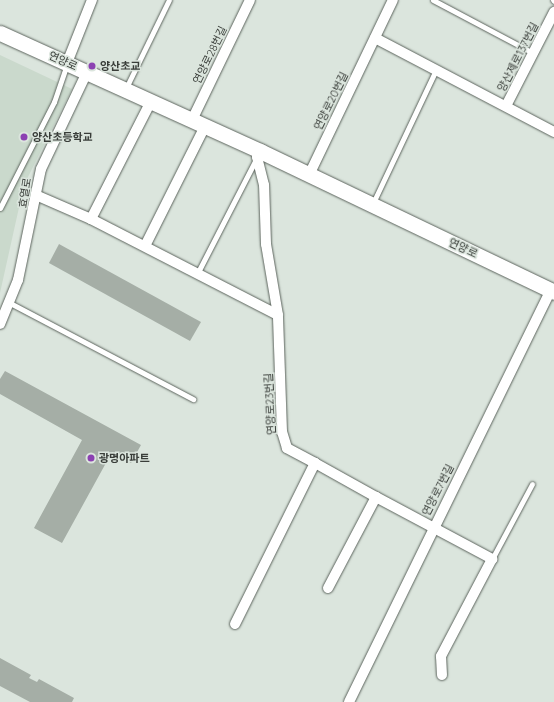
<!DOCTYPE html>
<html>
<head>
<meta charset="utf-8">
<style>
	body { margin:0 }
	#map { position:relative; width:554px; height:702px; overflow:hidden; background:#dbe5dd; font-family:Quicksand,"Noto Sans KR",sans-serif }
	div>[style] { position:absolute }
	.built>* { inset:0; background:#cad9cc }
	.building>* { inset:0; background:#a5aea6 }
	.roads { filter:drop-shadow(0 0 1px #5c645d) drop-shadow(0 0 1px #5c645d) }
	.lane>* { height:5px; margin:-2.5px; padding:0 2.5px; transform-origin:2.5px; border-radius:2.5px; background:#fff }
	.street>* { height:10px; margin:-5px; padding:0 5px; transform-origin:5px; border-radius:5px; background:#fff }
	.secondary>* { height:15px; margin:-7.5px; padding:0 7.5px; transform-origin:7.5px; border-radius:7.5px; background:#fff }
	.dots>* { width:11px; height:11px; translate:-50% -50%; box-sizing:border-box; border:2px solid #dbe5dd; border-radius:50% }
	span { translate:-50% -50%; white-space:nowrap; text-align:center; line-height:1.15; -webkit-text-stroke:3px #dbe5dd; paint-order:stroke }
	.street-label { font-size:11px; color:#393d39 }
	.poi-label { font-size:11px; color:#393d39; font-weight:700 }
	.left { translate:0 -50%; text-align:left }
</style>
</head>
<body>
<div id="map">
	<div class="built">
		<i style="clip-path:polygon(0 55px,72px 89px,24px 185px,0 293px)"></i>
	</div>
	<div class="building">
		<i style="clip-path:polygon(59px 244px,201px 322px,190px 341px,49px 263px)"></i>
		<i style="clip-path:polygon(5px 371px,141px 445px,131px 463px,112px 452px,62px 543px,34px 528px,82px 440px,0 394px,0 379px)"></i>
		<i style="clip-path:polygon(0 658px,31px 675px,29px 678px,37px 682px,39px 679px,74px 698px,72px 702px,30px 702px,0 686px)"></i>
	</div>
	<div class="roads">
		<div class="lane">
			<i style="left:433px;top:0;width:113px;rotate:27.9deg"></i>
			<i style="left:553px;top:0;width:1px;rotate:45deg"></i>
			<i style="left:126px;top:88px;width:98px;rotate:-64deg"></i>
			<i style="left:373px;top:203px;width:147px;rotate:-64.7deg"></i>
			<i style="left:0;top:208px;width:119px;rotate:-63deg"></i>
			<i style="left:54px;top:102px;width:40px;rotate:-71.1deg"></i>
			<i style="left:197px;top:274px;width:129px;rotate:-62.8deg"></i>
			<i style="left:10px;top:303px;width:207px;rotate:27.7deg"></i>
			<i style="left:492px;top:559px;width:85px;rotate:-61.9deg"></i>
		</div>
		<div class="street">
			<i style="left:375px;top:38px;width:202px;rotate:27.7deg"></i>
			<i style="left:67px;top:63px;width:68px;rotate:-68.4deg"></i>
			<i style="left:506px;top:106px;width:106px;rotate:-62.9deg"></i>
			<i style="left:192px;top:120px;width:133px;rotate:-64.2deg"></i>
			<i style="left:309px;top:175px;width:194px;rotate:-64.4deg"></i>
			<i style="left:38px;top:196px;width:58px;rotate:23.5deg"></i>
			<i style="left:91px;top:219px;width:210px;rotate:27.2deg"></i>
			<i style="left:91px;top:219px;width:132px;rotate:-63deg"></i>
			<i style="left:145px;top:246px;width:134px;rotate:-63.4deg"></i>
			<i style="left:0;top:324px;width:48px;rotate:-67.8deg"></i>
			<i style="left:18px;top:280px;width:113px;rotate:-78.3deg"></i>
			<i style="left:41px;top:169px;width:107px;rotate:-64.6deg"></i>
			<i style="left:315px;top:463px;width:70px;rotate:29.1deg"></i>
			<i style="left:328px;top:588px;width:103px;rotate:-62.2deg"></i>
			<i style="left:376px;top:497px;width:132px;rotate:28.1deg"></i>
			<i style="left:492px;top:559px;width:110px;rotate:117.7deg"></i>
			<i style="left:441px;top:656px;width:19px;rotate:87deg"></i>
			<i style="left:235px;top:624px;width:180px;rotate:-63.6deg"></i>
			<i style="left:315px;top:463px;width:32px;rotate:-152deg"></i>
			<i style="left:287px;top:448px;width:17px;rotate:-107deg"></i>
			<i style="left:282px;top:432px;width:117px;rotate:-92deg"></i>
			<i style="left:278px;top:315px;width:72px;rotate:-99.6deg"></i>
			<i style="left:266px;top:244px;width:59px;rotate:-91.9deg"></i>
			<i style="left:264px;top:185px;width:29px;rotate:-104deg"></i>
			<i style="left:257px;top:157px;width:7px;rotate:-63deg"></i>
			<i style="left:349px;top:702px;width:459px;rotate:-63.9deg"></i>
		</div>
		<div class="secondary">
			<i style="left:0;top:33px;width:286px;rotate:24.4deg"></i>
			<i style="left:260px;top:151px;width:326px;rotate:25.6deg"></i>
		</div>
	</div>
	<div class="dots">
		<i style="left:92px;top:66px;background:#8c41b2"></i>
		<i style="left:24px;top:137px;background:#8c41b2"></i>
		<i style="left:91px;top:458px;background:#8c41b2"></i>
	</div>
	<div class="street-label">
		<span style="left:210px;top:55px;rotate:-64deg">연양로28번길</span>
		<span style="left:518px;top:57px;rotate:-63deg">양산제로137번길</span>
		<span style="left:63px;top:61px;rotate:24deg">연양로</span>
		<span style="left:331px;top:101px;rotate:-64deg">연양로20번길</span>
		<span style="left:25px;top:193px;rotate:-81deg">효열로</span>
		<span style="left:463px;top:248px;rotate:25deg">연양로</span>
		<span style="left:270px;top:404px;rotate:-93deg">연양로23번길</span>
		<span style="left:438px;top:490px;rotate:-63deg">연양로7번길</span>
	</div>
	<div class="poi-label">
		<span class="left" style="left:100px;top:66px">양산초교</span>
		<span class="left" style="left:32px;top:137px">양산초등학교</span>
		<span class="left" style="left:99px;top:458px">광명아파트</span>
	</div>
</div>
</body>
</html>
